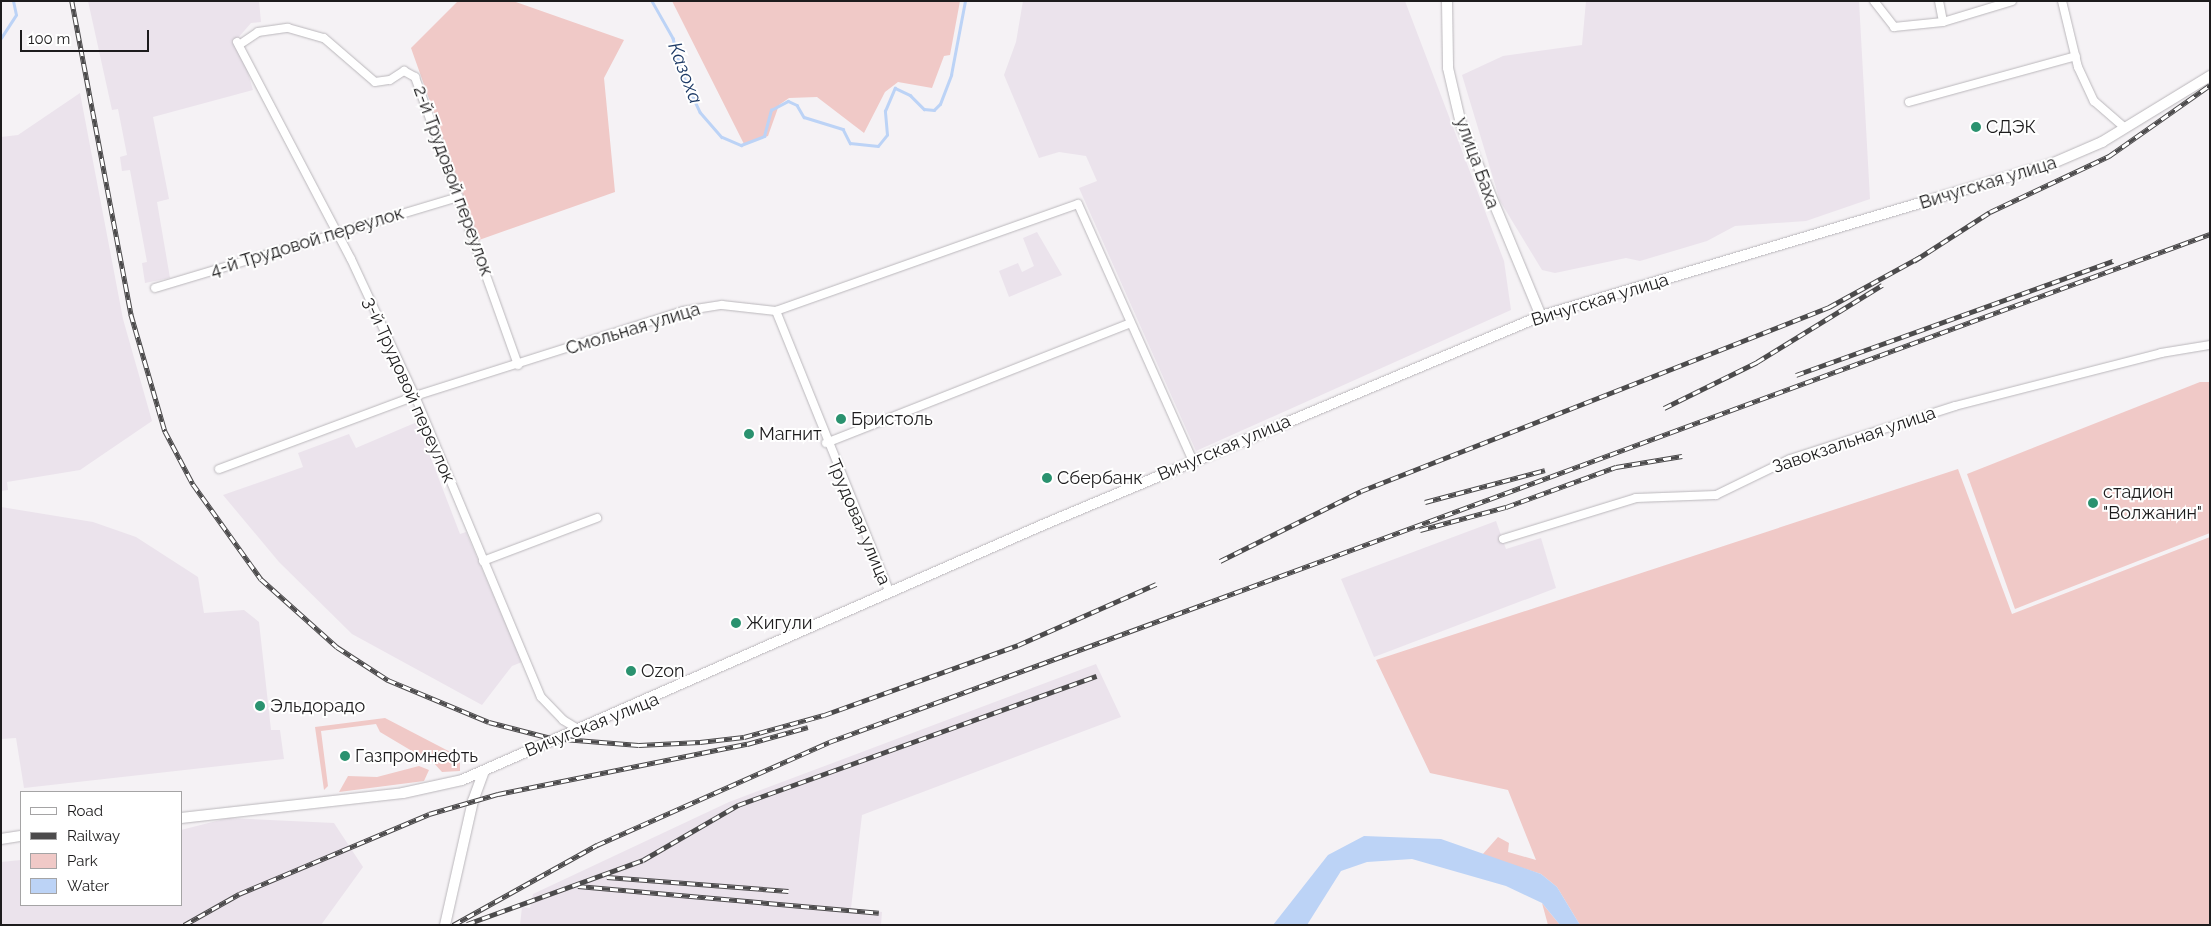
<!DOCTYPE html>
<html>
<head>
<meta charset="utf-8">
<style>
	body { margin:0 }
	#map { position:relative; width:2211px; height:926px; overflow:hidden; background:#f5f2f5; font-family:Raleway,sans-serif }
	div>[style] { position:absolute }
	.built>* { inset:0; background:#ebe3ec }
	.green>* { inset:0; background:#f0c9c7 }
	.water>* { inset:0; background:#bcd3f6 }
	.stream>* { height:2.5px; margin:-1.25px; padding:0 1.25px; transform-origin:1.25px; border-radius:1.25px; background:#bcd3f6 }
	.roads { filter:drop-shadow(0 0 1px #bab7bb) drop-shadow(0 0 1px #bab7bb) }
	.street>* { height:8px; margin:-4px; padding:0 4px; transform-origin:4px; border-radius:4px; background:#fff }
	.secondary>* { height:10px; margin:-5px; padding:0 5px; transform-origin:5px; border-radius:5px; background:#fff }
	.rail>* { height:4.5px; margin-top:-2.25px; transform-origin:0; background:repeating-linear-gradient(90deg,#fff 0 8px,#4c4b4c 0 16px); box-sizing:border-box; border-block:1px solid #4c4b4c }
	.dots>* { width:14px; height:14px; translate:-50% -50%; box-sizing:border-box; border:2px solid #fff; border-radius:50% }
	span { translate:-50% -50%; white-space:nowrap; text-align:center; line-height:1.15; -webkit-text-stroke:4px #fff; paint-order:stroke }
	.poi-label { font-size:18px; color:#1d1c1d }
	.left { translate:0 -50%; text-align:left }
	.street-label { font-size:18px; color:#1d1c1d }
	.water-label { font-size:19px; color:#1d3a66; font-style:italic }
	.frame { position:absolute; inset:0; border:2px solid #1d1c1d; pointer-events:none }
	.legend { position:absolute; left:20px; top:791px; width:162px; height:115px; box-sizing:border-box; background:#fff; border:1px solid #a5a4a5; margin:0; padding:6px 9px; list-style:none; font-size:15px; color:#1d1c1d }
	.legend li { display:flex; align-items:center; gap:10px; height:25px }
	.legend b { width:25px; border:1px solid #a5a4a5 }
	.scale { position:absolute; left:20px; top:30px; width:129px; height:22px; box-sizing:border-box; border:2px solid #1d1c1d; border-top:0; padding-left:6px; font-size:15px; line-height:18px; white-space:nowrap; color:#1d1c1d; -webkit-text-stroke:4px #fff; paint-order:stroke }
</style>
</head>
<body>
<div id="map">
	<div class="built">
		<i style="clip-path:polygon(88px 1px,259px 1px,261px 22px,251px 23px,238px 38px,253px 90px,153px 117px,169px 199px,157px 202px,170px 278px,145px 283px,142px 263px,147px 262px,130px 170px,122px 171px,120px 157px,127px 155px,118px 109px,112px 110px)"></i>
		<i style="clip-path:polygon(1023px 1px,1405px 1px,1504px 261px,1511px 310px,1196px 451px,1079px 188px,1097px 181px,1086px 156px,1059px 152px,1039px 158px,1004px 75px,1016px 42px)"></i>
		<i style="clip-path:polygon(1586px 1px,1859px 1px,1870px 199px,1806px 221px,1735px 226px,1707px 241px,1640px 261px,1626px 258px,1555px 273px,1542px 270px,1500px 201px,1462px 75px,1503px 56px,1582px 45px)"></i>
		<i style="clip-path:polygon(80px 93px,123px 319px,152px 421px,80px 470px,7px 482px,8px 490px,1px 491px,1px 137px,18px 135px)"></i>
		<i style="clip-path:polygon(1037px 232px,1062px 275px,1009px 297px,999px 271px,1018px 263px,1022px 272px,1034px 266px,1023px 238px)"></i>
		<i style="clip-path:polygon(417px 422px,460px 534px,466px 532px,522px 662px,512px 666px,482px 705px,352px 634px,279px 562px,223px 495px,303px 467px,298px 453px,349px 434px,356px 448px)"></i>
		<i style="clip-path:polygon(1px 507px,93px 522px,136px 537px,198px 577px,204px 613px,244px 610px,259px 622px,271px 730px,280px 730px,284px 759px,24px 788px,16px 738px,1px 739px)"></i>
		<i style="clip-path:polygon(1496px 521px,1506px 549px,1541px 538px,1556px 588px,1374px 657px,1341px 579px)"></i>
		<i style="clip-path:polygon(1096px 664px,1121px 717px,862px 815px,851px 908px,882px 912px,881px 925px,520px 925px,522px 907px,530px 908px,533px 894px,729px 802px)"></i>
		<i style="clip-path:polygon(228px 818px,334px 823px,363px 867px,321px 925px,1px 925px,1px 862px,21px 860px,21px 905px,181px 905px,181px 830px)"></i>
	</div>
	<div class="green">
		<i style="clip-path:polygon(458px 1px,513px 1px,624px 40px,604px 78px,615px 192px,479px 240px,411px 48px)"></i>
		<i style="clip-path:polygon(672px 1px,960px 1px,950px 55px,944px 56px,932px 88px,898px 82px,885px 92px,864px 133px,817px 97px,789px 98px,779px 105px,768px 136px,744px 144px)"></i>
		<i style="clip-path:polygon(2200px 382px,2210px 382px,2210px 533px,2015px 609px,1967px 474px)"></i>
		<i style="clip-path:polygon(1958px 469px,2012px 614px,2210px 537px,2210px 925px,1580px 925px,1557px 887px,1541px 874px,1482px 855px,1498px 837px,1509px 843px,1508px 852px,1536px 860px,1508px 790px,1430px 773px,1376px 660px)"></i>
		<i style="clip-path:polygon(385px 718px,460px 757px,460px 771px,442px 772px,432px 761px,433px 755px,425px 751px,422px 757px,380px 732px,376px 724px,321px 731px,328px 786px,324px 790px,315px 727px)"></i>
		<i style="clip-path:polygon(419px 766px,429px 770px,424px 781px,339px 792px,348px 776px,377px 777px)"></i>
		<i style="clip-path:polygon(1542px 903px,1560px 925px,1548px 925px)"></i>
	</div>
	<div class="water">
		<i style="clip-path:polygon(1364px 836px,1441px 839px,1541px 874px,1557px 887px,1580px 925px,1560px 925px,1542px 903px,1506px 886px,1412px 859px,1367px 862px,1341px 871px,1307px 925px,1273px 925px,1328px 855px)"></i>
	</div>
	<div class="stream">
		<i style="left:652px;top:1px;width:43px;rotate:60.4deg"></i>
		<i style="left:673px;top:38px;width:36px;rotate:76deg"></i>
		<i style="left:682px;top:73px;width:43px;rotate:65.2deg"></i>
		<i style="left:700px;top:112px;width:33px;rotate:49deg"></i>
		<i style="left:722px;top:137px;width:21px;rotate:23deg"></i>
		<i style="left:741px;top:145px;width:25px;rotate:-21deg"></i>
		<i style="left:764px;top:136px;width:27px;rotate:-75deg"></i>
		<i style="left:771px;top:110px;width:19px;rotate:-28deg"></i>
		<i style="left:788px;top:101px;width:10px;rotate:24deg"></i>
		<i style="left:797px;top:105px;width:14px;rotate:60deg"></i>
		<i style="left:804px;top:117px;width:41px;rotate:17.1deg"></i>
		<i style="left:843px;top:129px;width:16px;rotate:63deg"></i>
		<i style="left:850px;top:143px;width:28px;rotate:6deg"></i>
		<i style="left:878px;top:146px;width:14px;rotate:-51deg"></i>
		<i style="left:887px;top:135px;width:24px;rotate:-95deg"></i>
		<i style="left:885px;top:111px;width:25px;rotate:-67deg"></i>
		<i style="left:895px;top:88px;width:17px;rotate:25deg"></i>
		<i style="left:910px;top:95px;width:20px;rotate:45deg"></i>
		<i style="left:924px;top:109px;width:10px;rotate:6deg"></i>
		<i style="left:934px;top:110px;width:8px;rotate:-45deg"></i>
		<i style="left:940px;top:104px;width:31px;rotate:-69deg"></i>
		<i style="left:951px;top:75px;width:75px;rotate:-79.3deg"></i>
		<i style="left:1px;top:38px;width:27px;rotate:-57deg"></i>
		<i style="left:16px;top:15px;width:14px;rotate:-102deg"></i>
	</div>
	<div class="roads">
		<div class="street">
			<i style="left:1874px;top:1px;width:33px;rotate:52deg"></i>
			<i style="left:1894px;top:27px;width:49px;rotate:-5.8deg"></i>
			<i style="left:1939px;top:1px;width:21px;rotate:79deg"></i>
			<i style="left:1943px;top:22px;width:72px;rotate:-16.9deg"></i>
			<i style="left:2062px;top:1px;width:68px;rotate:76.4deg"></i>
			<i style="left:2078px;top:67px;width:38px;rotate:65deg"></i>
			<i style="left:2094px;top:101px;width:40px;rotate:41deg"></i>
			<i style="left:237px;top:42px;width:245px;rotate:62.3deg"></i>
			<i style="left:351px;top:259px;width:151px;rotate:65deg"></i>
			<i style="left:415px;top:396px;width:326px;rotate:67.3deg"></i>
			<i style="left:541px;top:697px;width:32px;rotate:46deg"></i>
			<i style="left:563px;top:720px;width:21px;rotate:31deg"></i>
			<i style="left:239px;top:45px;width:23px;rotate:-34deg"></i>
			<i style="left:258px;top:32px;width:30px;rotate:-8deg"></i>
			<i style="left:288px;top:28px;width:37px;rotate:16deg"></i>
			<i style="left:324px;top:38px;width:67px;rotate:40.8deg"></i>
			<i style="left:375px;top:82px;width:15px;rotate:-8deg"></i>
			<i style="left:390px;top:80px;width:17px;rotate:-33deg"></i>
			<i style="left:404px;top:71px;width:13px;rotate:29deg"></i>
			<i style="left:415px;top:77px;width:306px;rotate:70.3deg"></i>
			<i style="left:1909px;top:102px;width:173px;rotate:-15.4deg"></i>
			<i style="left:155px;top:288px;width:317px;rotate:-16.7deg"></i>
			<i style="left:776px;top:311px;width:304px;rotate:68deg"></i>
			<i style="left:826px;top:443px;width:327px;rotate:-21.5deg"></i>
			<i style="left:219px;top:469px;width:209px;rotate:-20.4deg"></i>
			<i style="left:415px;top:396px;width:281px;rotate:-17.6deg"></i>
			<i style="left:683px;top:311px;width:39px;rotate:-9deg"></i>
			<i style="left:722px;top:305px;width:54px;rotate:6.3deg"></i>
			<i style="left:776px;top:311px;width:320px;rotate:-19.5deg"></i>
			<i style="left:1078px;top:204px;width:282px;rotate:65.9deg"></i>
			<i style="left:1503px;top:539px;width:139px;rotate:-17.1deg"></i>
			<i style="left:1636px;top:498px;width:80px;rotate:-2.1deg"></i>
			<i style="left:1716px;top:495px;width:82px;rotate:-25.9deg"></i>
			<i style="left:1790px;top:459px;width:173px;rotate:-17.8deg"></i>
			<i style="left:1955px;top:406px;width:213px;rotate:-14.4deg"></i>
			<i style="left:2161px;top:353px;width:50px;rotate:-9.3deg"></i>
			<i style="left:483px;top:561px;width:122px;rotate:-20.7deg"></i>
		</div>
		<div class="secondary">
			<i style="left:1447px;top:1px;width:67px;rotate:89.1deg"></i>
			<i style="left:1448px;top:68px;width:57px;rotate:76.9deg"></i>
			<i style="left:1461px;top:124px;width:208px;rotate:67.4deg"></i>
			<i style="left:181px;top:818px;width:223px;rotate:-6.4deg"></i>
			<i style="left:403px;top:793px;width:60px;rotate:-12.4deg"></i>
			<i style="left:462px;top:780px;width:637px;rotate:-23.71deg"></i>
			<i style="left:1045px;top:524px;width:538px;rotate:-22.75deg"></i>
			<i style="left:1541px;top:316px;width:532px;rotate:-16.6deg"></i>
			<i style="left:2051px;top:164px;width:56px;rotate:-23.3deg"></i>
			<i style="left:2102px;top:142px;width:127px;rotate:-31.4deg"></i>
			<i style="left:1px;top:839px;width:20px;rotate:-9deg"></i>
			<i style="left:445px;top:925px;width:127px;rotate:-77.3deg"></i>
			<i style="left:473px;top:801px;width:32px;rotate:-70deg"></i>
		</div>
	</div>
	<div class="rail">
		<i style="left:72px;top:1px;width:319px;rotate:79.3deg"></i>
		<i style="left:131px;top:314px;width:122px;rotate:73.8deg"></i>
		<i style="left:165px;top:431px;width:60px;rotate:62.2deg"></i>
		<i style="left:193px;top:484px;width:117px;rotate:54.4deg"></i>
		<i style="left:261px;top:579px;width:102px;rotate:41.8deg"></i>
		<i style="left:337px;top:647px;width:61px;rotate:32.9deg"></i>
		<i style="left:388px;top:680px;width:109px;rotate:22.6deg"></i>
		<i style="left:489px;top:722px;width:64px;rotate:14.5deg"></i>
		<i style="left:551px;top:738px;width:88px;rotate:4.5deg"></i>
		<i style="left:639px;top:745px;width:61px;rotate:-2.8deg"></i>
		<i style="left:700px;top:742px;width:44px;rotate:-6.5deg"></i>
		<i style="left:744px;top:737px;width:83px;rotate:-15.4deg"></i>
		<i style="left:824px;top:715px;width:206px;rotate:-19.8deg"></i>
		<i style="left:1018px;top:645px;width:151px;rotate:-23.8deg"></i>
		<i style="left:1914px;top:261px;width:90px;rotate:-32.8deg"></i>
		<i style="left:1990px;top:212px;width:132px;rotate:-25.2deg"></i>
		<i style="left:2109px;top:156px;width:123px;rotate:-35.1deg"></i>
		<i style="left:1796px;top:375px;width:337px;rotate:-19.8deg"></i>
		<i style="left:1664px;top:408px;width:104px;rotate:-26.3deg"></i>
		<i style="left:1757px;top:362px;width:147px;rotate:-31.6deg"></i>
		<i style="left:1425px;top:502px;width:124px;rotate:-14.9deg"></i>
		<i style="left:1420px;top:530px;width:89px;rotate:-15deg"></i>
		<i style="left:1506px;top:507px;width:117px;rotate:-20deg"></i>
		<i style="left:1616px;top:467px;width:67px;rotate:-9.5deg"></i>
		<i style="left:1220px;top:561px;width:157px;rotate:-26.4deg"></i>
		<i style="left:1361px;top:491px;width:503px;rotate:-21.46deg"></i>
		<i style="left:1829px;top:307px;width:104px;rotate:-28.8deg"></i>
		<i style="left:607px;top:877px;width:182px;rotate:4.4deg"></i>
		<i style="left:578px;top:886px;width:302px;rotate:5.1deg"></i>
		<i style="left:467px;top:924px;width:187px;rotate:-20deg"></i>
		<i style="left:643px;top:860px;width:110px;rotate:-30.1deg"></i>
		<i style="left:738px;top:805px;width:381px;rotate:-19.8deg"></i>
		<i style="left:184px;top:925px;width:63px;rotate:-29.4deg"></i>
		<i style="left:239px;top:894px;width:206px;rotate:-22.8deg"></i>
		<i style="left:429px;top:814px;width:72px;rotate:-16.2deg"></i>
		<i style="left:498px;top:794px;width:254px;rotate:-11.4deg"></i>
		<i style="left:747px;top:744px;width:63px;rotate:-15.6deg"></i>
		<i style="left:453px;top:925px;width:165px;rotate:-29.1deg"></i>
		<i style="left:597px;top:845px;width:254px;rotate:-23.9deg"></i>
		<i style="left:829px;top:742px;width:1471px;rotate:-20.2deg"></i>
	</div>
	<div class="dots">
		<i style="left:1976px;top:127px;background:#2a926f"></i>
		<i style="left:841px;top:419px;background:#2a926f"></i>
		<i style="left:749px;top:434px;background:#2a926f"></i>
		<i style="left:1047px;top:478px;background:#2a926f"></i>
		<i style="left:2093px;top:503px;background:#2a926f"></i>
		<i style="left:736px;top:623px;background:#2a926f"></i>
		<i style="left:631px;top:671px;background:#2a926f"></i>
		<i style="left:260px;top:706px;background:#2a926f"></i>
		<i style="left:345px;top:756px;background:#2a926f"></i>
	</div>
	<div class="poi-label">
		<span class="left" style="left:1986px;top:127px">СДЭК</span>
		<span class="left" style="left:851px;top:419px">Бристоль</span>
		<span class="left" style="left:759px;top:434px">Магнит</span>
		<span class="left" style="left:1057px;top:478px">Сбербанк</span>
		<span class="left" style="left:2103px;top:503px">стадион<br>"Волжанин"</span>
		<span class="left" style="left:746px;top:623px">Жигули</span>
		<span class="left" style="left:641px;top:671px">Ozon</span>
		<span class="left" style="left:270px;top:706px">Эльдорадо</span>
		<span class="left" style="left:355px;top:756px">Газпромнефть</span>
	</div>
	<div class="street-label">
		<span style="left:1477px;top:163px;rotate:70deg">улица Баха</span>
		<span style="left:453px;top:181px;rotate:70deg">2-й Трудовой переулок</span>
		<span style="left:1988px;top:183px;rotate:-17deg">Вичугская улица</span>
		<span style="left:307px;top:242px;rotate:-17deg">4-й Трудовой переулок</span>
		<span style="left:1600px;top:300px;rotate:-17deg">Вичугская улица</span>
		<span style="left:633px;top:329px;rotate:-17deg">Смольная улица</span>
		<span style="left:409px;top:390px;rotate:66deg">3-й Трудовой переулок</span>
		<span style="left:1854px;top:440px;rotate:-19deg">Завокзальная улица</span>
		<span style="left:1224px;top:448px;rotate:-23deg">Вичугская улица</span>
		<span style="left:859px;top:522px;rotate:67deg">Трудовая улица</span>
		<span style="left:592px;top:725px;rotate:-22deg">Вичугская улица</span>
	</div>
	<div class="water-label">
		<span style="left:685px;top:73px;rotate:69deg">Казоха</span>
	</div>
	<div class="frame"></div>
	<ul class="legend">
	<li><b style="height:6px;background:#fff"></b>Road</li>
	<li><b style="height:6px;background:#4c4b4c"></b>Railway</li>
	<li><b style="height:14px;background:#f0c9c7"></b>Park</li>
	<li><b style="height:14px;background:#bcd3f6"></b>Water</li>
	</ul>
	<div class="scale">100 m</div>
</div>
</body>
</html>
